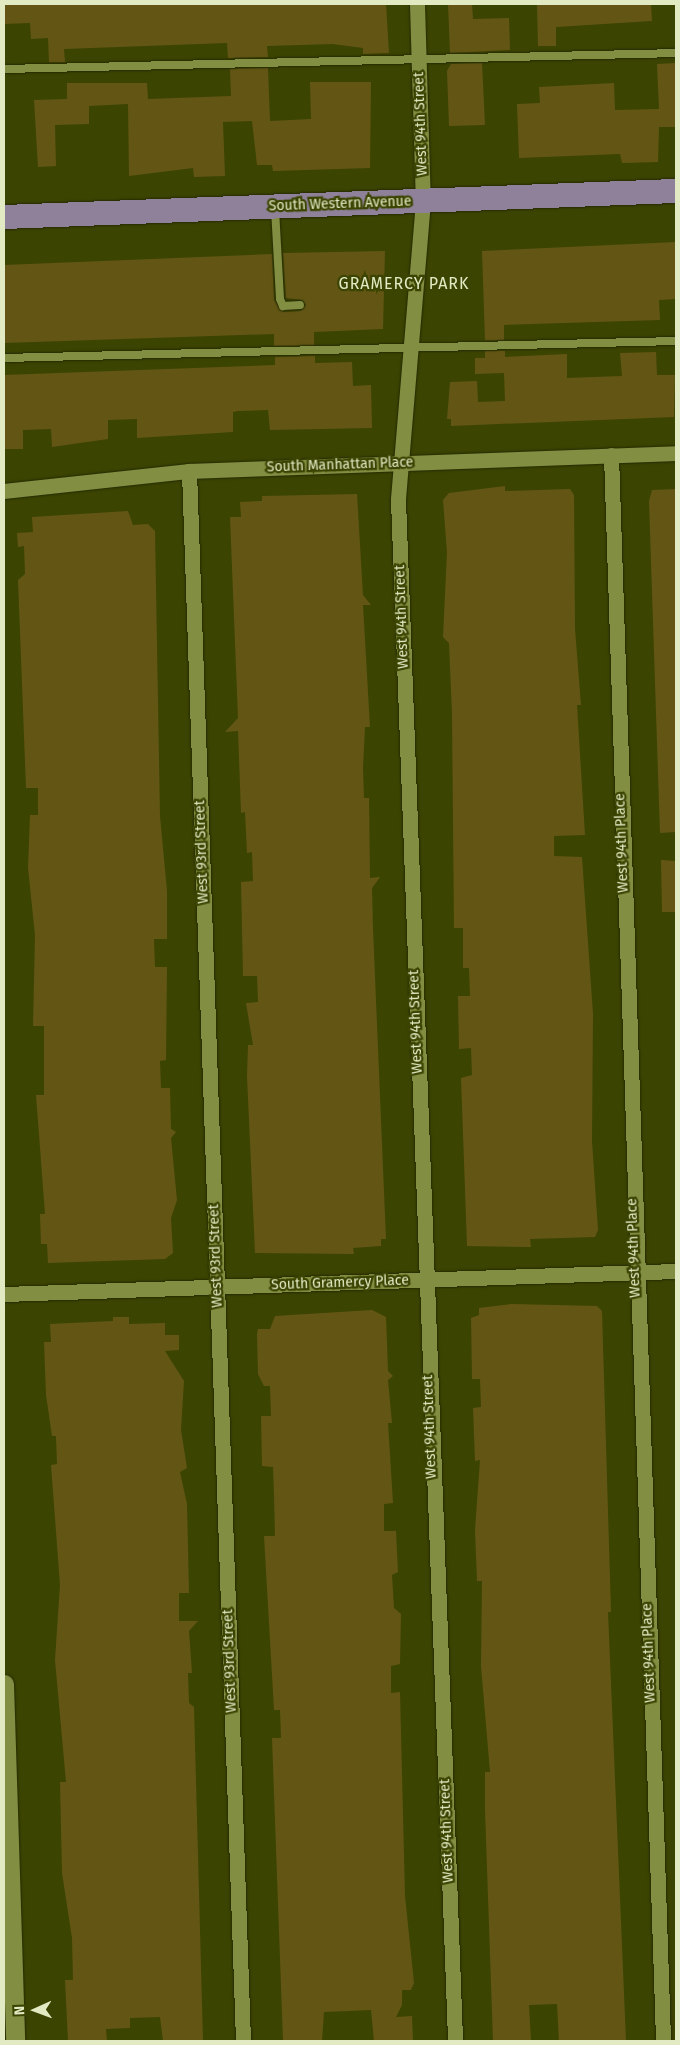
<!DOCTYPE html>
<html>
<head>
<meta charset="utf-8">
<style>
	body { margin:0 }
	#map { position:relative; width:680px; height:2045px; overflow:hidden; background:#3c4402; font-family:"Fira Sans",sans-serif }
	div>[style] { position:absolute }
	.building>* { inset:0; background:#635615 }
	.roads { filter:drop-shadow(0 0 1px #232900) drop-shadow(0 0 1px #232900) }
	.service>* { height:8px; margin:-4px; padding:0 4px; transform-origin:4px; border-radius:4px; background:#828e41 }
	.minor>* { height:15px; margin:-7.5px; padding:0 7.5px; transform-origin:7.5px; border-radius:7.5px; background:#828e41 }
	.tertiary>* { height:19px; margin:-9.5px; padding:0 9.5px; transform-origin:9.5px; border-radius:9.5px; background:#828e41 }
	.primary>* { height:24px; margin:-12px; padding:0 12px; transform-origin:12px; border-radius:12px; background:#8e8199 }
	span { translate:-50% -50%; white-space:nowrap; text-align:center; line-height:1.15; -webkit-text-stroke:4.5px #3c4402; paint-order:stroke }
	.street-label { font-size:14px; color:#e1eac3 }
	.quarter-label { font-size:16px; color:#e1eac3; letter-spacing:1px }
	.frame { position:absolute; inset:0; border:5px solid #e1eac3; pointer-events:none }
	.north { position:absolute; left:10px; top:1985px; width:50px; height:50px; -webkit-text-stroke:4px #3c4402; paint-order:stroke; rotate:268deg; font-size:14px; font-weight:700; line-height:20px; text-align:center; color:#e1eac3 }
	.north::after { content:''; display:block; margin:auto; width:18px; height:22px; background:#e1eac3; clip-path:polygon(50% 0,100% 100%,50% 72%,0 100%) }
</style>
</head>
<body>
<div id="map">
	<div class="building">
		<i style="clip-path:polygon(4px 4px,386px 4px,389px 53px,363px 54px,363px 48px,333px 44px,267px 46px,268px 57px,228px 58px,227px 43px,64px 49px,65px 62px,49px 62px,48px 38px,31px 39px,30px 23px,4px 24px)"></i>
		<i style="clip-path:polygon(448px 4px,472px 4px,473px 19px,509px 18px,510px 50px,450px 53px)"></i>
		<i style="clip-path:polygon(537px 4px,651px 4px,652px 21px,556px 27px,556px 46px,538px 46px)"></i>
		<i style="clip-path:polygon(482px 63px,485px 125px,449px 126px,447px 71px,451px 64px)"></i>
		<i style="clip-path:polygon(676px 63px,676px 127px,659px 127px,658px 162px,622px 163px,620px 154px,519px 158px,517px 104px,540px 103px,539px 87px,614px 83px,615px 110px,659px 109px,657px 64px)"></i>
		<i style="clip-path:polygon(268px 68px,270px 121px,311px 119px,310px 82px,371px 82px,370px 168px,273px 171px,272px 165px,257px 165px,252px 121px,223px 122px,225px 176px,194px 177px,193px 168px,129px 176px,128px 104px,89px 106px,89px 124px,55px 125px,56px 166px,38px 167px,34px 100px,67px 99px,67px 83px,147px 83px,148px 99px,231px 96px,230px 69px)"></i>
		<i style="clip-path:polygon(676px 242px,676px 299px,659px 300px,660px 320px,504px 325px,504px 340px,485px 340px,482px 251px)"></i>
		<i style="clip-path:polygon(385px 251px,383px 329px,314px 332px,314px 345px,274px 346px,274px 334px,4px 343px,4px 265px,272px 254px,274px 300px,283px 312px,301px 311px,306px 305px,302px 300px,286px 298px,283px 253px)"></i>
		<i style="clip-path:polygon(485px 351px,505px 351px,505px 357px,567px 354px,567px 378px,622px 376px,620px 353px,656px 352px,657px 375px,675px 375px,674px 417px,451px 426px,451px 419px,447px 419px,450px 382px,477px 381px,478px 402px,505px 401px,504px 373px,475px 374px,475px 358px,485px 358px)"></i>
		<i style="clip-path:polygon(315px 356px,315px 363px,352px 362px,353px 386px,371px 385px,372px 428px,270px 430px,268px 410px,238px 411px,233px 412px,233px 432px,137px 438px,137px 419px,108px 420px,108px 439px,52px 447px,51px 429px,23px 430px,23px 449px,4px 449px,4px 375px,275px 365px,275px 357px)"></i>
		<i style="clip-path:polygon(505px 486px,505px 491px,570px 489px,574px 495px,575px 629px,581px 705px,577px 705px,585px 835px,554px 836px,554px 856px,582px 857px,593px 1014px,592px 1141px,598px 1230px,595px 1237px,530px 1239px,531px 1247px,467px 1246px,461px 1078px,472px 1075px,471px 1048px,459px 1049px,458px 996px,470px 996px,469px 968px,463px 968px,463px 928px,454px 928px,452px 714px,449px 643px,443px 637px,447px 552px,443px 500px,449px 493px)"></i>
		<i style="clip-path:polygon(676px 489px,676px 832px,660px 833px,649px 501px,652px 490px)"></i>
		<i style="clip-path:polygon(357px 494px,363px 595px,371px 605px,363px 605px,370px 727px,365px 727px,363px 768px,364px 798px,369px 798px,370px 878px,380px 877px,372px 888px,373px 929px,386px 1239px,381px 1239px,381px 1246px,353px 1248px,354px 1254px,255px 1253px,247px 1076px,248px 1045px,253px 1045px,246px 1003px,258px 1002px,257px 976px,243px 976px,241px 882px,253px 881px,252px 852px,247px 853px,245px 812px,241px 813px,238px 731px,225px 732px,238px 718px,230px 517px,241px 517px,240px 502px,262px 501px,262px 496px)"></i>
		<i style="clip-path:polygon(128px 511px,133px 525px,148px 524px,155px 531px,160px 816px,167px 891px,167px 939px,154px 939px,155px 967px,167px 967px,166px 1060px,160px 1061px,161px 1088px,170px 1088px,171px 1129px,176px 1132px,171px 1138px,177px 1200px,171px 1218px,173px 1253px,165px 1259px,48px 1263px,47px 1244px,41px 1244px,40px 1214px,45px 1214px,36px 1095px,44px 1095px,44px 1026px,33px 1026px,35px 935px,28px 868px,30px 815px,38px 815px,38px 788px,26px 788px,18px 580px,25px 574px,24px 546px,18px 547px,17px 533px,33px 532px,32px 517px)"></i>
		<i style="clip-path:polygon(661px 860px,676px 861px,676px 912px,662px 912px)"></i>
		<i style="clip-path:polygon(511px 1304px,597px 1306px,602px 1311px,611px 1612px,608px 1612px,626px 2041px,559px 2041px,557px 2004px,529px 2005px,531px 2041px,493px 2041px,485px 1810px,485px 1772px,490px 1772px,481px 1666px,482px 1581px,477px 1581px,475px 1530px,480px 1460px,475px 1461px,473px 1408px,481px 1407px,480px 1379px,472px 1379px,471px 1318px,479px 1315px,479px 1308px)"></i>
		<i style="clip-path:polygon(372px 1310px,386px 1317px,388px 1371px,393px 1376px,388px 1380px,392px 1423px,388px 1423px,393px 1503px,384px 1504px,384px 1531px,396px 1531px,398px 1572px,392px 1575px,394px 1608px,401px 1614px,400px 1664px,391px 1666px,391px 1693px,400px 1692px,405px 1896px,414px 1983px,411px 1990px,402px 1990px,402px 2005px,396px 2017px,412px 2016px,413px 2041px,374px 2041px,371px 2010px,324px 2012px,322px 2041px,283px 2041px,272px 1738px,281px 1738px,280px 1710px,274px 1710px,264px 1536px,275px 1536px,274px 1495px,273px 1467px,262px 1466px,261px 1416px,271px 1416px,270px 1386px,264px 1386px,258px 1374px,257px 1334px,258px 1329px,270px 1329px,275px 1316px)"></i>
		<i style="clip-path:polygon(113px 1317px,129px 1317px,129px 1324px,165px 1323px,165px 1335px,179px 1335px,179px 1350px,165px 1351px,184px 1381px,181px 1430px,187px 1468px,180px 1472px,187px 1504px,189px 1593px,179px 1593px,179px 1621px,198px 1621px,189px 1631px,192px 1673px,188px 1673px,189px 1703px,194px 1707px,203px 2041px,163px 2041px,160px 2017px,130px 2018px,130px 2028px,106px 2029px,107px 2041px,68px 2041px,65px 1980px,73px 1980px,72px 1938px,62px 1873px,60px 1782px,66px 1782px,55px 1660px,60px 1585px,51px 1465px,57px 1464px,56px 1436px,52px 1436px,46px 1395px,44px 1342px,51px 1342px,50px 1324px,113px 1321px)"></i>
	</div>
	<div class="roads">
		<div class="service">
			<i style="left:4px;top:69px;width:672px;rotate:-1.36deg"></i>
			<i style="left:275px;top:209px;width:90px;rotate:86.8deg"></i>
			<i style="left:280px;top:299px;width:8px;rotate:67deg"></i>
			<i style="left:283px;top:306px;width:17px;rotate:-3deg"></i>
			<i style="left:4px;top:358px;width:672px;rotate:-1.45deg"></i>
		</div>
		<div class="minor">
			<i style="left:417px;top:4px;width:197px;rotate:88.3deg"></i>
			<i style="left:423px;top:201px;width:299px;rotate:94.8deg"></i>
			<i style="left:398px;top:499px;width:1543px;rotate:87.88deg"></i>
			<i style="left:611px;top:455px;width:1587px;rotate:88.12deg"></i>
			<i style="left:189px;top:471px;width:1571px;rotate:88.03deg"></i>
			<i style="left:4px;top:491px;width:186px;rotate:-6.2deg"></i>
			<i style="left:189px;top:471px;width:487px;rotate:-2.1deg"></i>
			<i style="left:4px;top:1294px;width:672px;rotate:-1.96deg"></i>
		</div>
		<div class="tertiary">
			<i style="left:4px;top:1684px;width:357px;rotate:88.2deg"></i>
		</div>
		<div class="primary">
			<i style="left:4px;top:217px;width:673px;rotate:-2.22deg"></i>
		</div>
	</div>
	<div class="street-label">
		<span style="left:421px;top:124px;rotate:-92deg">West 94th Street</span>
		<span style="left:340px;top:204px;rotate:-2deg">South Western Avenue</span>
		<span style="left:340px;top:465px;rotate:-2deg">South Manhattan Place</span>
		<span style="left:402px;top:617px;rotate:-92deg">West 94th Street</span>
		<span style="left:622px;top:843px;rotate:-92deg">West 94th Place</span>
		<span style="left:202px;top:852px;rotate:-92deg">West 93rd Street</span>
		<span style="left:416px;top:1022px;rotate:-92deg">West 94th Street</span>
		<span style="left:634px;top:1248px;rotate:-92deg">West 94th Place</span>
		<span style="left:216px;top:1256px;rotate:-92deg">West 93rd Street</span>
		<span style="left:340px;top:1283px;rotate:-2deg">South Gramercy Place</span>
		<span style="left:430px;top:1427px;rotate:-92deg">West 94th Street</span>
		<span style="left:649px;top:1653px;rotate:-92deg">West 94th Place</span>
		<span style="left:230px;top:1661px;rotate:-92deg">West 93rd Street</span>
		<span style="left:447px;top:1831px;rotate:-92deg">West 94th Street</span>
	</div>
	<div class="quarter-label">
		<span style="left:404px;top:284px">GRAMERCY PARK</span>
	</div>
	<div class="frame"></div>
	<div class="north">N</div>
</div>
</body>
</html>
